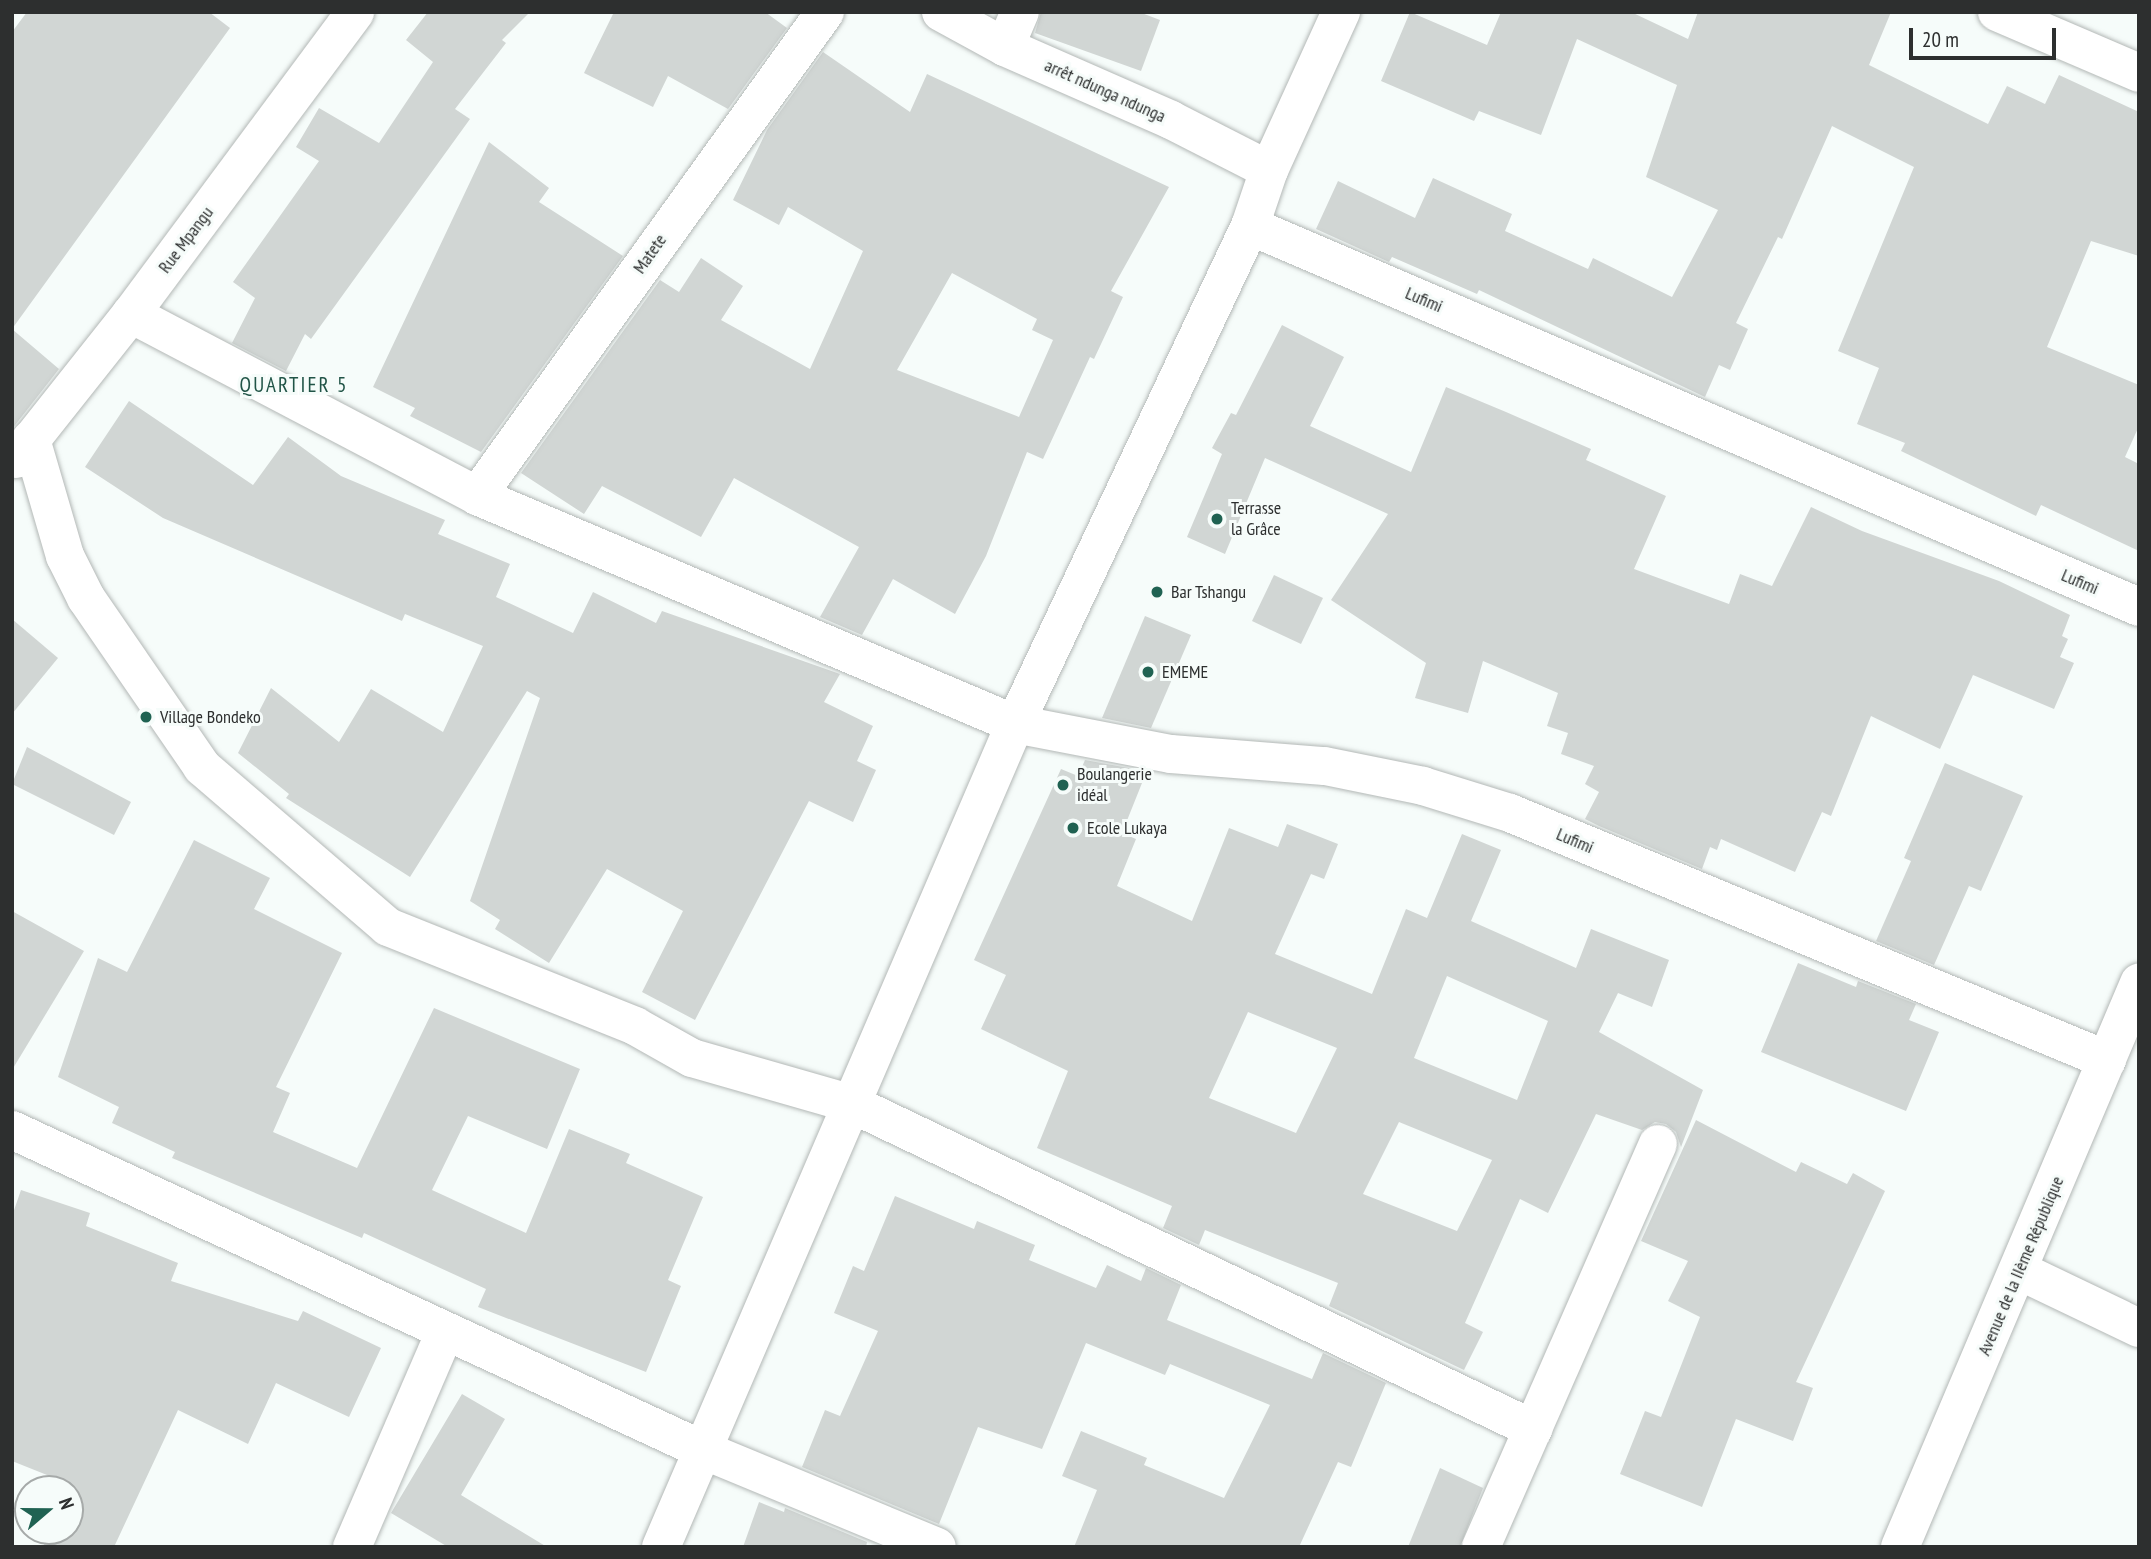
<!DOCTYPE html>
<html>
<head>
<meta charset="utf-8">
<style>
	body { margin:0 }
	#map { position:relative; width:2151px; height:1559px; overflow:hidden; background:#f6fcfa; font-family:"PT Sans Narrow",sans-serif }
	div>[style] { position:absolute }
	.building>* { inset:0; background:#d1d6d4 }
	.roads { filter:drop-shadow(0 0 2px #b3b8b6) drop-shadow(0 0 2px #b3b8b6) }
	.street>* { height:38px; margin:-19px; padding:0 19px; transform-origin:19px; border-radius:19px; background:#fff }
	.secondary>* { height:38px; margin:-19px; padding:0 19px; transform-origin:19px; border-radius:19px; background:#fff }
	.dots>* { width:19px; height:19px; translate:-50% -50%; box-sizing:border-box; border:4px solid #f6fcfa; border-radius:50% }
	span { translate:-50% -50%; white-space:nowrap; text-align:center; line-height:1.15; -webkit-text-stroke:6px #f6fcfa; paint-order:stroke }
	.street-label { font-size:18px; color:#2d2f2f }
	.poi-label { font-size:18px; color:#2d2f2f }
	.left { translate:0 -50%; text-align:left }
	.quarter-label { font-size:21px; color:#215447; letter-spacing:2px }
	.frame { position:absolute; inset:0; border:14px solid #2d2f2f; pointer-events:none }
	.north { position:absolute; left:14px; top:1475px; width:70px; height:70px; box-sizing:border-box; background:#f6fcfa; border:2px solid #a6aaa9; border-radius:50%; rotate:70deg; font-size:19px; font-weight:700; line-height:28px; text-align:center; color:#2d2f2f }
	.north::after { content:''; display:block; margin:auto; width:24px; height:32px; background:#206252; clip-path:polygon(50% 0,100% 100%,50% 72%,0 100%) }
	.scale { position:absolute; left:1909px; top:28px; width:147px; height:32px; box-sizing:border-box; border:4px solid #2d2f2f; border-top:0; padding-left:9px; font-size:21px; line-height:24px; white-space:nowrap; color:#2d2f2f; -webkit-text-stroke:5px #f6fcfa; paint-order:stroke }
</style>
</head>
<body>
<div id="map">
	<div class="building">
		<i style="clip-path:polygon(27px 12px,209px 12px,230px 28px,12px 329px,59px 369px,12px 429px,12px 32px)"></i>
		<i style="clip-path:polygon(428px 12px,530px 12px,502px 40px,506px 43px,455px 109px,470px 119px,311px 339px,305px 334px,286px 371px,232px 343px,255px 298px,233px 282px,319px 161px,296px 147px,319px 108px,379px 143px,433px 62px,406px 40px)"></i>
		<i style="clip-path:polygon(614px 12px,765px 12px,787px 28px,728px 109px,668px 76px,653px 107px,584px 73px)"></i>
		<i style="clip-path:polygon(1041px 12px,1139px 12px,1160px 20px,1141px 71px,1035px 33px)"></i>
		<i style="clip-path:polygon(1410px 12px,1487px 45px,1501px 12px,1631px 12px,1688px 39px,1698px 12px,1891px 12px,1869px 65px,1988px 124px,2007px 86px,2045px 104px,2059px 75px,2139px 112px,2139px 256px,2091px 241px,2047px 347px,2139px 385px,2139px 426px,2125px 457px,2139px 464px,2139px 551px,2041px 505px,2036px 516px,1901px 451px,1905px 443px,1857px 424px,1879px 368px,1838px 351px,1914px 167px,1832px 126px,1782px 239px,1778px 237px,1736px 323px,1748px 329px,1730px 370px,1719px 365px,1705px 397px,1479px 290px,1477px 294px,1392px 257px,1389px 262px,1316px 229px,1338px 181px,1415px 218px,1433px 178px,1512px 214px,1505px 231px,1588px 269px,1593px 258px,1672px 297px,1718px 210px,1646px 177px,1677px 85px,1577px 39px,1541px 135px,1479px 111px,1474px 121px,1381px 81px)"></i>
		<i style="clip-path:polygon(evenodd,823px 52px,910px 112px,927px 74px,1169px 187px,1111px 291px,1123px 297px,1094px 359px,1090px 357px,1043px 459px,1027px 452px,986px 556px,955px 614px,893px 579px,862px 635px,820px 617px,859px 547px,734px 478px,701px 537px,602px 486px,584px 514px,521px 473px,660px 280px,679px 292px,701px 258px,743px 286px,721px 320px,810px 369px,863px 251px,788px 207px,779px 225px,733px 200px,767px 130px,823px 52px,952px 273px,1037px 319px,1032px 330px,1053px 340px,1019px 417px,897px 370px,952px 273px)"></i>
		<i style="clip-path:polygon(489px 142px,549px 188px,539px 202px,623px 256px,481px 452px,410px 416px,415px 408px,373px 387px)"></i>
		<i style="clip-path:polygon(1282px 325px,1344px 357px,1310px 426px,1411px 472px,1446px 387px,1506px 412px,1591px 449px,1586px 460px,1666px 496px,1634px 569px,1729px 604px,1740px 574px,1772px 586px,1811px 507px,1862px 531px,1999px 581px,2070px 615px,2062px 636px,2068px 639px,2060px 657px,2074px 663px,2054px 709px,1973px 675px,1940px 749px,1871px 716px,1831px 816px,1822px 812px,1795px 872px,1721px 839px,1717px 850px,1710px 847px,1702px 869px,1599px 826px,1585px 819px,1599px 792px,1585px 784px,1594px 766px,1561px 754px,1568px 733px,1547px 726px,1558px 693px,1483px 661px,1468px 713px,1415px 698px,1426px 663px,1331px 600px,1388px 514px,1265px 458px,1225px 554px,1187px 537px,1222px 454px,1212px 448px,1231px 413px,1236px 415px)"></i>
		<i style="clip-path:polygon(129px 401px,253px 485px,288px 437px,341px 476px,445px 520px,438px 534px,510px 564px,496px 597px,573px 633px,593px 592px,656px 623px,662px 611px,840px 674px,824px 702px,873px 726px,857px 761px,876px 770px,853px 822px,809px 801px,695px 1020px,642px 992px,683px 911px,607px 869px,549px 963px,495px 929px,500px 920px,470px 901px,540px 698px,527px 691px,410px 877px,286px 798px,289px 794px,238px 753px,271px 688px,339px 742px,371px 689px,443px 732px,483px 646px,405px 614px,402px 621px,163px 518px,85px 467px)"></i>
		<i style="clip-path:polygon(1274px 575px,1323px 598px,1301px 644px,1252px 621px)"></i>
		<i style="clip-path:polygon(1145px 616px,1191px 635px,1151px 728px,1102px 718px)"></i>
		<i style="clip-path:polygon(12px 619px,58px 658px,12px 714px)"></i>
		<i style="clip-path:polygon(27px 747px,131px 802px,114px 835px,12px 784px)"></i>
		<i style="clip-path:polygon(evenodd,1085px 760px,1134px 769px,1130px 778px,1142px 783px,1122px 833px,1136px 839px,1117px 886px,1192px 921px,1229px 828px,1278px 847px,1287px 824px,1338px 844px,1324px 879px,1311px 874px,1275px 954px,1372px 994px,1406px 909px,1427px 918px,1462px 834px,1501px 850px,1471px 921px,1576px 968px,1591px 929px,1669px 960px,1652px 1007px,1618px 993px,1599px 1032px,1703px 1090px,1681px 1147px,1676px 1132px,1666px 1124px,1655px 1122px,1642px 1130px,1596px 1114px,1548px 1213px,1520px 1199px,1465px 1323px,1483px 1332px,1464px 1370px,1329px 1306px,1338px 1283px,1205px 1230px,1199px 1245px,1163px 1228px,1172px 1206px,1037px 1148px,1068px 1071px,981px 1029px,1006px 975px,974px 960px,1061px 769px,1078px 776px,1085px 760px,1447px 976px,1548px 1021px,1517px 1100px,1414px 1058px,1447px 976px,1085px 760px,1248px 1012px,1337px 1048px,1296px 1133px,1209px 1098px,1248px 1012px,1085px 760px,1399px 1122px,1492px 1160px,1457px 1231px,1363px 1194px,1399px 1122px)"></i>
		<i style="clip-path:polygon(1945px 763px,2023px 796px,1981px 891px,1969px 886px,1934px 965px,1876px 941px,1911px 861px,1904px 858px)"></i>
		<i style="clip-path:polygon(194px 840px,270px 878px,254px 909px,342px 953px,276px 1087px,290px 1093px,273px 1132px,357px 1168px,434px 1008px,580px 1069px,547px 1149px,468px 1116px,432px 1190px,526px 1233px,569px 1129px,630px 1154px,626px 1163px,703px 1197px,668px 1280px,681px 1286px,646px 1372px,478px 1307px,486px 1289px,364px 1233px,362px 1238px,172px 1158px,175px 1152px,112px 1123px,119px 1107px,58px 1077px,98px 958px,127px 972px)"></i>
		<i style="clip-path:polygon(12px 911px,84px 951px,12px 1070px)"></i>
		<i style="clip-path:polygon(1798px 963px,1856px 987px,1858px 981px,1916px 1004px,1909px 1020px,1939px 1032px,1906px 1111px,1761px 1052px)"></i>
		<i style="clip-path:polygon(1696px 1120px,1796px 1172px,1801px 1162px,1847px 1184px,1853px 1173px,1885px 1191px,1796px 1382px,1813px 1388px,1793px 1441px,1736px 1419px,1702px 1507px,1620px 1474px,1645px 1411px,1661px 1417px,1700px 1317px,1668px 1301px,1688px 1261px,1641px 1241px)"></i>
		<i style="clip-path:polygon(21px 1190px,90px 1213px,86px 1226px,178px 1263px,171px 1281px,298px 1321px,303px 1311px,381px 1348px,349px 1417px,276px 1383px,248px 1444px,178px 1410px,114px 1547px,43px 1547px,49px 1531px,70px 1531px,70px 1489px,65px 1489px,67px 1483px,12px 1461px,12px 1216px)"></i>
		<i style="clip-path:polygon(895px 1196px,974px 1229px,977px 1221px,1035px 1245px,1029px 1260px,1096px 1288px,1107px 1265px,1141px 1281px,1146px 1268px,1181px 1285px,1167px 1320px,1312px 1379px,1323px 1353px,1386px 1383px,1351px 1467px,1338px 1462px,1299px 1547px,1074px 1547px,1097px 1490px,1062px 1476px,1081px 1431px,1147px 1458px,1144px 1465px,1224px 1498px,1270px 1405px,1170px 1364px,1165px 1375px,1086px 1343px,1042px 1449px,978px 1427px,939px 1524px,802px 1467px,825px 1410px,840px 1416px,878px 1331px,834px 1313px,853px 1266px,864px 1271px)"></i>
		<i style="clip-path:polygon(462px 1394px,505px 1419px,461px 1495px,547px 1547px,448px 1547px,391px 1513px)"></i>
		<i style="clip-path:polygon(1440px 1468px,1483px 1488px,1460px 1547px,1408px 1547px)"></i>
		<i style="clip-path:polygon(759px 1502px,784px 1512px,785px 1508px,867px 1542px,866px 1547px,743px 1547px)"></i>
	</div>
	<div class="roads">
		<div class="street">
			<i style="left:941px;top:12px;width:73px;rotate:28.7deg"></i>
			<i style="left:1005px;top:47px;width:181px;rotate:23.7deg"></i>
			<i style="left:1171px;top:120px;width:110px;rotate:27deg"></i>
			<i style="left:1997px;top:12px;width:155px;rotate:23.2deg"></i>
			<i style="left:1005px;top:47px;width:38px;rotate:-67deg"></i>
			<i style="left:1250px;top:226px;width:967px;rotate:23.2deg"></i>
			<i style="left:131px;top:314px;width:391px;rotate:27.7deg"></i>
			<i style="left:477px;top:496px;width:584px;rotate:22.97deg"></i>
			<i style="left:1015px;top:724px;width:159px;rotate:10.9deg"></i>
			<i style="left:1171px;top:754px;width:154px;rotate:4.5deg"></i>
			<i style="left:1325px;top:766px;width:100px;rotate:11.5deg"></i>
			<i style="left:1423px;top:786px;width:91px;rotate:17.2deg"></i>
			<i style="left:1510px;top:813px;width:646px;rotate:22.48deg"></i>
			<i style="left:31px;top:439px;width:122px;rotate:73.8deg"></i>
			<i style="left:65px;top:556px;width:47px;rotate:63.4deg"></i>
			<i style="left:86px;top:598px;width:205px;rotate:55.5deg"></i>
			<i style="left:202px;top:767px;width:245px;rotate:40.7deg"></i>
			<i style="left:388px;top:927px;width:266px;rotate:21.8deg"></i>
			<i style="left:635px;top:1026px;width:65px;rotate:29.3deg"></i>
			<i style="left:692px;top:1058px;width:166px;rotate:16deg"></i>
			<i style="left:852px;top:1104px;width:755px;rotate:25.51deg"></i>
			<i style="left:16px;top:459px;width:185px;rotate:-51.6deg"></i>
			<i style="left:131px;top:314px;width:376px;rotate:-53.4deg"></i>
			<i style="left:477px;top:496px;width:596px;rotate:-54.28deg"></i>
			<i style="left:12px;top:1130px;width:761px;rotate:24.85deg"></i>
			<i style="left:703px;top:1450px;width:253px;rotate:22.5deg"></i>
			<i style="left:2020px;top:1271px;width:132px;rotate:25.6deg"></i>
			<i style="left:352px;top:1547px;width:234px;rotate:-66.6deg"></i>
			<i style="left:661px;top:1547px;width:896px;rotate:-66.73deg"></i>
			<i style="left:1015px;top:724px;width:551px;rotate:-64.74deg"></i>
			<i style="left:1250px;top:226px;width:59px;rotate:-71.3deg"></i>
			<i style="left:1269px;top:170px;width:174px;rotate:-65.5deg"></i>
			<i style="left:1481px;top:1547px;width:440px;rotate:-66.3deg"></i>
		</div>
		<div class="secondary">
			<i style="left:1900px;top:1547px;width:613px;rotate:-67.03deg"></i>
		</div>
	</div>
	<div class="dots">
		<i style="left:1217px;top:519px;background:#206252"></i>
		<i style="left:1157px;top:592px;background:#206252"></i>
		<i style="left:1148px;top:672px;background:#206252"></i>
		<i style="left:146px;top:717px;background:#206252"></i>
		<i style="left:1063px;top:785px;background:#206252"></i>
		<i style="left:1073px;top:828px;background:#206252"></i>
	</div>
	<div class="street-label">
		<span style="left:1105px;top:91px;rotate:24deg">arrêt ndunga ndunga</span>
		<span style="left:186px;top:240px;rotate:-53deg">Rue Mpangu</span>
		<span style="left:650px;top:254px;rotate:-55deg">Matete</span>
		<span style="left:1424px;top:300px;rotate:23deg">Lufimi</span>
		<span style="left:2080px;top:582px;rotate:23deg">Lufimi</span>
		<span style="left:1575px;top:841px;rotate:23deg">Lufimi</span>
		<span style="left:2021px;top:1266px;rotate:-67deg">Avenue de la IIème République</span>
	</div>
	<div class="poi-label">
		<span class="left" style="left:1231px;top:519px">Terrasse<br>la Grâce</span>
		<span class="left" style="left:1171px;top:592px">Bar Tshangu</span>
		<span class="left" style="left:1162px;top:672px">EMEME</span>
		<span class="left" style="left:160px;top:717px">Village Bondeko</span>
		<span class="left" style="left:1077px;top:785px">Boulangerie<br>idéal</span>
		<span class="left" style="left:1087px;top:828px">Ecole Lukaya</span>
	</div>
	<div class="quarter-label">
		<span style="left:294px;top:385px">QUARTIER 5</span>
	</div>
	<div class="frame"></div>
	<div class="north">N</div>
	<div class="scale">20 m</div>
</div>
</body>
</html>
